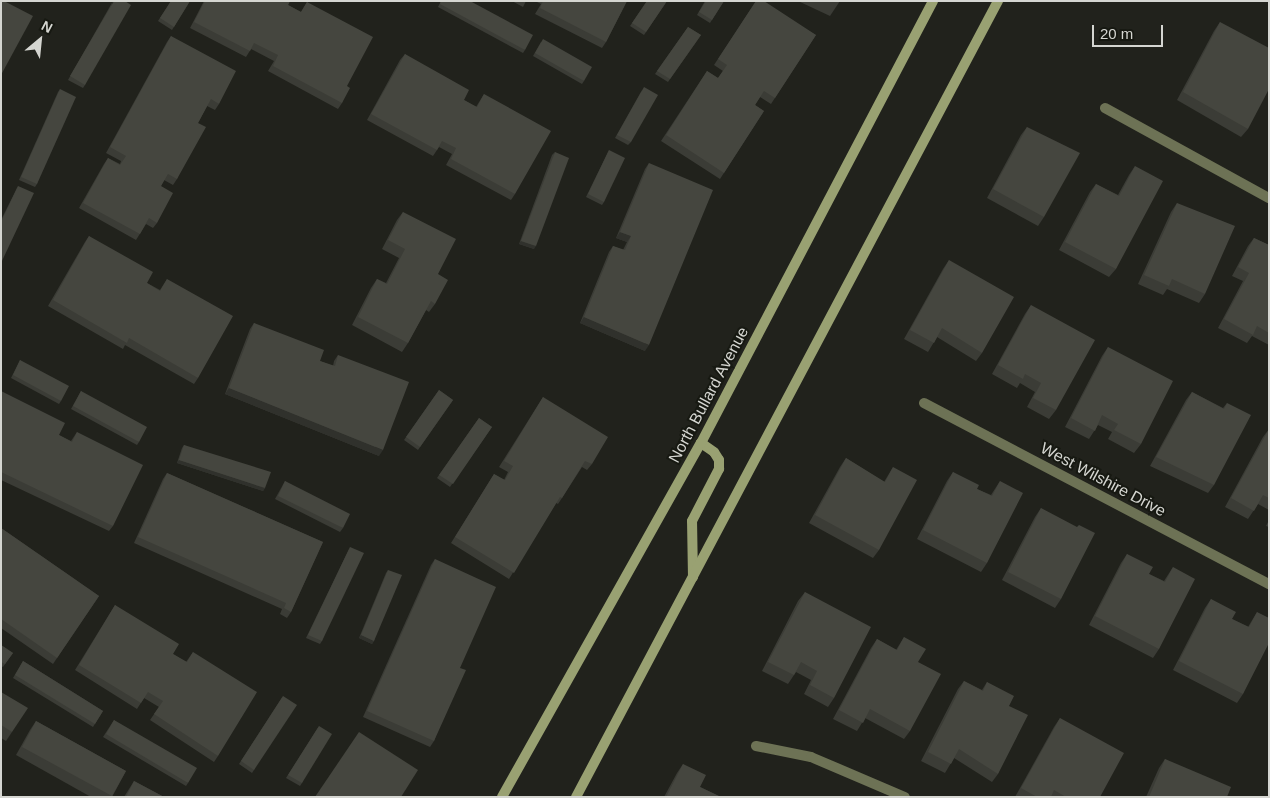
<!DOCTYPE html>
<html>
<head>
<meta charset="utf-8">
<style>
	body { margin:0 }
	#map { position:relative; width:1270px; height:798px; overflow:hidden; background:#21221c; font-family:Arial,sans-serif }
	div>[style] { position:absolute }
	.minor>* { height:10px; margin:-5px; padding:0 5px; transform-origin:5px; border-radius:5px; background:#6d7255 }
	.secondary>* { height:10px; margin:-5px; padding:0 5px; transform-origin:5px; border-radius:5px; background:#99a172 }
	.wall>* { inset:0; background:#3b3c36 }
	.shaded-wall>* { inset:0; background:#30312c }
	.building>* { inset:0; background:#45463f }
	span { translate:-50% -50%; white-space:nowrap; text-align:center; line-height:1.15; -webkit-text-stroke:4px #171912; paint-order:stroke }
	.street-label { font-size:16px; color:#d5d6d1 }
	.frame { position:absolute; inset:0; border:2px solid #d5d6d1; pointer-events:none }
	.north { position:absolute; left:15px; top:15px; width:50px; height:50px; -webkit-text-stroke:4px #171912; paint-order:stroke; rotate:28deg; font-size:14px; font-weight:700; line-height:20px; text-align:center; color:#d5d6d1 }
	.north::after { content:''; display:block; margin:auto; width:18px; height:22px; background:#d5d6d1; clip-path:polygon(50% 0,100% 100%,50% 72%,0 100%) }
	.scale { position:absolute; left:1092px; top:25px; width:71px; height:22px; box-sizing:border-box; border:2px solid #d5d6d1; border-top:0; padding-left:6px; font-size:15px; line-height:18px; white-space:nowrap; color:#d5d6d1; -webkit-text-stroke:4px #171912; paint-order:stroke }
</style>
</head>
<body>
<div id="map">
	<div class="minor">
		<i style="left:1105px;top:108px;width:187px;rotate:28.8deg"></i>
		<i style="left:924px;top:403px;width:390px;rotate:27.7deg"></i>
		<i style="left:756px;top:746px;width:56px;rotate:11.3deg"></i>
		<i style="left:811px;top:757px;width:102px;rotate:23.1deg"></i>
	</div>
	<div class="secondary">
		<i style="left:693px;top:577px;width:56px;rotate:-91deg"></i>
		<i style="left:692px;top:521px;width:59px;rotate:-62.6deg"></i>
		<i style="left:719px;top:469px;width:9px;rotate:-90deg"></i>
		<i style="left:719px;top:460px;width:9px;rotate:-122deg"></i>
		<i style="left:714px;top:452px;width:16px;rotate:-145deg"></i>
		<i style="left:502px;top:797px;width:406px;rotate:-60.7deg"></i>
		<i style="left:701px;top:443px;width:499px;rotate:-62.3deg"></i>
		<i style="left:576px;top:797px;width:901px;rotate:-62.07deg"></i>
	</div>
	<div class="wall">
		<i style="clip-path:polygon(113px 1px,85px 85px,83px 88px,68px 80px)"></i>
		<i style="clip-path:polygon(171px 1px,190px 1px,172px 30px,158px 21px)"></i>
		<i style="clip-path:polygon(204px 1px,290px 1px,288px 5px,301px 12px,307px 2px,347px 86px,342px 103px,338px 109px,268px 71px,274px 61px,251px 49px,246px 57px,190px 28px)"></i>
		<i style="clip-path:polygon(441px 1px,470px 1px,525px 50px,523px 53px,438px 7px)"></i>
		<i style="clip-path:polygon(512px 1px,526px 1px,523px 7px)"></i>
		<i style="clip-path:polygon(535px 1px,627px 1px,606px 42px,602px 48px,535px 14px,541px 4px)"></i>
		<i style="clip-path:polygon(647px 1px,667px 1px,644px 35px,630px 26px)"></i>
		<i style="clip-path:polygon(705px 1px,724px 1px,710px 23px,697px 15px)"></i>
		<i style="clip-path:polygon(756px 1px,816px 35px,771px 104px,760px 97px,755px 105px,764px 111px,720px 179px,661px 141px,707px 71px,718px 78px,723px 71px,714px 65px)"></i>
		<i style="clip-path:polygon(798px 1px,840px 1px,830px 16px)"></i>
		<i style="clip-path:polygon(1220px 22px,1248px 129px,1241px 137px,1177px 100px,1214px 31px)"></i>
		<i style="clip-path:polygon(688px 27px,701px 35px,668px 82px,655px 74px)"></i>
		<i style="clip-path:polygon(171px 36px,219px 104px,215px 110px,207px 106px,198px 123px,177px 179px,173px 185px,164px 180px,161px 186px,157px 223px,153px 228px,146px 224px,136px 240px,79px 208px,104px 164px,108px 158px,120px 164px,121px 161px,106px 153px,167px 42px)"></i>
		<i style="clip-path:polygon(541px 42px,584px 81px,582px 84px,533px 56px)"></i>
		<i style="clip-path:polygon(405px 54px,464px 100px,476px 107px,484px 94px,515px 194px,511px 200px,446px 165px,452px 154px,439px 147px,433px 156px,367px 120px,400px 60px)"></i>
		<i style="clip-path:polygon(60px 89px,37px 184px,35px 187px,19px 180px,58px 92px)"></i>
		<i style="clip-path:polygon(642px 90px,631px 142px,628px 145px,615px 138px)"></i>
		<i style="clip-path:polygon(1027px 127px,1044px 217px,1038px 226px,987px 198px,1021px 135px)"></i>
		<i style="clip-path:polygon(609px 150px,604px 202px,602px 205px,586px 197px)"></i>
		<i style="clip-path:polygon(555px 152px,534px 249px,519px 244px,552px 155px)"></i>
		<i style="clip-path:polygon(649px 163px,645px 351px,580px 323px,609px 252px,613px 246px,623px 250px,627px 242px,616px 238px,645px 169px)"></i>
		<i style="clip-path:polygon(1135px 166px,1116px 269px,1109px 277px,1059px 250px,1090px 192px,1096px 184px,1118px 195px,1129px 175px)"></i>
		<i style="clip-path:polygon(18px 186px,1px 263px,1px 220px)"></i>
		<i style="clip-path:polygon(1177px 203px,1205px 294px,1199px 303px,1167px 289px,1163px 295px,1138px 284px,1171px 212px)"></i>
		<i style="clip-path:polygon(403px 212px,438px 274px,435px 304px,429px 312px,426px 310px,408px 343px,402px 352px,352px 325px,371px 288px,377px 279px,386px 283px,399px 258px,382px 249px,397px 220px)"></i>
		<i style="clip-path:polygon(89px 236px,147px 283px,160px 290px,167px 279px,198px 378px,194px 384px,125px 345px,123px 349px,48px 306px,85px 242px)"></i>
		<i style="clip-path:polygon(1254px 238px,1269px 245px,1269px 345px,1252px 336px,1247px 343px,1218px 328px,1243px 281px,1232px 276px,1248px 246px)"></i>
		<i style="clip-path:polygon(949px 260px,982px 353px,976px 361px,937px 337px,928px 352px,904px 339px,943px 269px)"></i>
		<i style="clip-path:polygon(1031px 305px,1056px 410px,1049px 419px,1027px 407px,1035px 392px,1020px 383px,1017px 388px,992px 374px,1025px 314px)"></i>
		<i style="clip-path:polygon(254px 323px,320px 361px,333px 366px,334px 361px,338px 355px,379px 456px,225px 394px,250px 329px)"></i>
		<i style="clip-path:polygon(1108px 347px,1141px 444px,1134px 453px,1108px 439px,1112px 432px,1098px 425px,1089px 439px,1065px 427px,1102px 356px)"></i>
		<i style="clip-path:polygon(20px 360px,61px 401px,59px 404px,11px 378px)"></i>
		<i style="clip-path:polygon(439px 390px,453px 400px,418px 450px,404px 440px)"></i>
		<i style="clip-path:polygon(1px 391px,59px 435px,71px 441px,77px 432px,113px 526px,109px 531px,1px 480px)"></i>
		<i style="clip-path:polygon(81px 391px,139px 442px,137px 445px,71px 409px)"></i>
		<i style="clip-path:polygon(1192px 392px,1223px 408px,1227px 403px,1214px 485px,1208px 493px,1150px 466px,1186px 400px)"></i>
		<i style="clip-path:polygon(543px 397px,592px 464px,587px 470px,582px 467px,562px 498px,558px 504px,556px 503px,509px 579px,451px 543px,494px 474px,504px 480px,508px 472px,499px 467px)"></i>
		<i style="clip-path:polygon(479px 418px,492px 427px,450px 487px,437px 478px)"></i>
		<i style="clip-path:polygon(1269px 429px,1269px 510px,1258px 504px,1248px 519px,1225px 507px,1263px 437px)"></i>
		<i style="clip-path:polygon(184px 445px,265px 488px,263px 491px,177px 463px,182px 448px)"></i>
		<i style="clip-path:polygon(846px 458px,884px 482px,893px 467px,879px 550px,873px 558px,809px 523px,840px 467px)"></i>
		<i style="clip-path:polygon(953px 472px,977px 489px,991px 495px,1000px 481px,987px 563px,981px 572px,917px 539px,947px 481px)"></i>
		<i style="clip-path:polygon(167px 473px,323px 542px,291px 612px,287px 618px,280px 614px,282px 609px,134px 543px,163px 479px)"></i>
		<i style="clip-path:polygon(285px 481px,343px 528px,340px 532px,275px 499px)"></i>
		<i style="clip-path:polygon(1041px 508px,1061px 599px,1055px 608px,1002px 580px,1035px 517px)"></i>
		<i style="clip-path:polygon(1269px 520px,1269px 527px,1266px 526px)"></i>
		<i style="clip-path:polygon(1px 528px,99px 596px,53px 664px,1px 628px)"></i>
		<i style="clip-path:polygon(350px 547px,322px 641px,320px 644px,306px 638px)"></i>
		<i style="clip-path:polygon(1127px 554px,1149px 574px,1164px 581px,1173px 567px,1159px 649px,1153px 658px,1089px 625px,1121px 563px)"></i>
		<i style="clip-path:polygon(435px 559px,460px 668px,434px 741px,430px 747px,363px 717px,431px 565px)"></i>
		<i style="clip-path:polygon(388px 570px,374px 641px,372px 644px,359px 638px,386px 573px)"></i>
		<i style="clip-path:polygon(805px 592px,834px 698px,828px 707px,804px 694px,811px 680px,796px 672px,788px 684px,762px 671px,798px 601px)"></i>
		<i style="clip-path:polygon(1211px 599px,1232px 619px,1248px 627px,1257px 612px,1243px 694px,1237px 703px,1173px 670px,1205px 608px)"></i>
		<i style="clip-path:polygon(115px 605px,173px 654px,186px 662px,193px 652px,218px 756px,214px 762px,150px 720px,159px 707px,144px 698px,137px 709px,75px 670px)"></i>
		<i style="clip-path:polygon(904px 637px,918px 662px,910px 731px,904px 739px,865px 718px,857px 731px,833px 719px,871px 648px,877px 639px,896px 650px)"></i>
		<i style="clip-path:polygon(1px 645px,13px 653px,3px 667px,1px 666px)"></i>
		<i style="clip-path:polygon(23px 661px,103px 711px,93px 727px,13px 678px)"></i>
		<i style="clip-path:polygon(964px 681px,982px 690px,987px 682px,1009px 706px,998px 774px,992px 782px,954px 758px,945px 773px,921px 761px,958px 689px)"></i>
		<i style="clip-path:polygon(1px 692px,12px 732px,6px 741px,1px 738px)"></i>
		<i style="clip-path:polygon(283px 696px,254px 770px,252px 773px,239px 764px)"></i>
		<i style="clip-path:polygon(1060px 718px,1100px 797px,1015px 797px,1054px 727px)"></i>
		<i style="clip-path:polygon(114px 720px,188px 783px,186px 786px,103px 737px)"></i>
		<i style="clip-path:polygon(36px 721px,126px 771px,112px 797px,91px 797px,16px 755px,30px 730px)"></i>
		<i style="clip-path:polygon(319px 726px,302px 783px,300px 786px,286px 778px)"></i>
		<i style="clip-path:polygon(1165px 759px,1227px 797px,1146px 797px,1159px 768px)"></i>
		<i style="clip-path:polygon(683px 764px,700px 787px,721px 797px,664px 797px,677px 773px)"></i>
		<i style="clip-path:polygon(134px 781px,164px 797px,124px 797px)"></i>
	</div>
	<div class="shaded-wall">
		<i style="clip-path:polygon(620px 232px,631px 236px,627px 242px,616px 238px)"></i>
		<i style="clip-path:polygon(521px 241px,536px 246px,534px 249px,519px 244px)"></i>
		<i style="clip-path:polygon(584px 317px,649px 345px,645px 351px,580px 323px)"></i>
		<i style="clip-path:polygon(229px 388px,383px 450px,379px 456px,225px 394px)"></i>
		<i style="clip-path:polygon(179px 460px,265px 488px,263px 491px,177px 463px)"></i>
		<i style="clip-path:polygon(361px 635px,374px 641px,372px 644px,359px 638px)"></i>
	</div>
	<div class="building">
		<i style="clip-path:polygon(1px 1px,4px 1px,33px 16px,1px 75px)"></i>
		<i style="clip-path:polygon(114px 1px,125px 1px,131px 5px,85px 85px,70px 76px)"></i>
		<i style="clip-path:polygon(171px 1px,190px 1px,174px 27px,160px 18px)"></i>
		<i style="clip-path:polygon(205px 1px,290px 1px,288px 5px,301px 12px,307px 2px,373px 37px,347px 86px,350px 88px,342px 103px,273px 66px,278px 55px,254px 43px,250px 51px,194px 22px)"></i>
		<i style="clip-path:polygon(441px 1px,470px 1px,533px 35px,525px 50px,440px 4px)"></i>
		<i style="clip-path:polygon(543px 1px,627px 1px,606px 42px,540px 8px)"></i>
		<i style="clip-path:polygon(647px 1px,667px 1px,646px 32px,632px 23px)"></i>
		<i style="clip-path:polygon(706px 1px,724px 1px,712px 20px,699px 12px)"></i>
		<i style="clip-path:polygon(756px 1px,764px 1px,816px 35px,775px 98px,764px 91px,755px 105px,764px 111px,724px 173px,666px 135px,707px 71px,718px 78px,727px 65px,718px 59px)"></i>
		<i style="clip-path:polygon(1220px 22px,1269px 48px,1269px 89px,1248px 129px,1183px 92px)"></i>
		<i style="clip-path:polygon(688px 27px,701px 35px,670px 79px,657px 71px)"></i>
		<i style="clip-path:polygon(171px 36px,236px 71px,219px 104px,211px 99px,198px 123px,206px 127px,177px 179px,168px 174px,161px 186px,173px 193px,157px 223px,149px 218px,140px 234px,83px 203px,108px 158px,120px 165px,126px 156px,110px 147px)"></i>
		<i style="clip-path:polygon(543px 39px,592px 67px,584px 81px,535px 53px)"></i>
		<i style="clip-path:polygon(405px 54px,469px 90px,464px 100px,477px 107px,484px 94px,551px 131px,515px 194px,451px 159px,456px 148px,442px 141px,437px 150px,371px 114px)"></i>
		<i style="clip-path:polygon(644px 87px,658px 95px,631px 142px,617px 135px)"></i>
		<i style="clip-path:polygon(60px 89px,76px 97px,37px 184px,21px 177px)"></i>
		<i style="clip-path:polygon(1027px 127px,1080px 153px,1044px 217px,993px 189px)"></i>
		<i style="clip-path:polygon(609px 150px,625px 158px,604px 202px,588px 194px)"></i>
		<i style="clip-path:polygon(555px 152px,569px 158px,536px 246px,521px 241px)"></i>
		<i style="clip-path:polygon(649px 163px,713px 190px,649px 345px,584px 317px,613px 246px,625px 250px,631px 236px,620px 232px)"></i>
		<i style="clip-path:polygon(1135px 166px,1163px 181px,1116px 269px,1065px 242px,1096px 184px,1119px 196px)"></i>
		<i style="clip-path:polygon(18px 186px,34px 193px,1px 263px,1px 222px)"></i>
		<i style="clip-path:polygon(1177px 203px,1235px 226px,1205px 294px,1172px 279px,1169px 286px,1144px 275px)"></i>
		<i style="clip-path:polygon(403px 212px,456px 239px,438px 274px,448px 280px,435px 304px,431px 301px,408px 343px,358px 317px,377px 279px,387px 284px,405px 249px,388px 240px)"></i>
		<i style="clip-path:polygon(89px 236px,153px 272px,147px 283px,160px 291px,167px 279px,233px 316px,198px 378px,129px 338px,127px 343px,53px 300px)"></i>
		<i style="clip-path:polygon(1254px 238px,1269px 245px,1269px 333px,1257px 326px,1253px 335px,1224px 319px,1249px 273px,1238px 267px)"></i>
		<i style="clip-path:polygon(949px 260px,1014px 297px,982px 353px,942px 328px,934px 343px,910px 330px)"></i>
		<i style="clip-path:polygon(1031px 305px,1095px 340px,1056px 410px,1033px 398px,1041px 383px,1025px 374px,1023px 379px,998px 365px)"></i>
		<i style="clip-path:polygon(254px 323px,324px 350px,320px 361px,335px 366px,338px 355px,409px 382px,383px 450px,229px 388px)"></i>
		<i style="clip-path:polygon(1108px 347px,1173px 381px,1141px 444px,1114px 430px,1118px 424px,1102px 415px,1095px 431px,1071px 418px)"></i>
		<i style="clip-path:polygon(20px 360px,69px 386px,61px 401px,13px 375px)"></i>
		<i style="clip-path:polygon(439px 390px,453px 400px,420px 447px,406px 437px)"></i>
		<i style="clip-path:polygon(1px 391px,65px 423px,59px 435px,72px 442px,77px 432px,143px 465px,113px 526px,1px 472px)"></i>
		<i style="clip-path:polygon(81px 391px,147px 427px,139px 442px,73px 406px)"></i>
		<i style="clip-path:polygon(1192px 392px,1224px 409px,1227px 403px,1251px 415px,1214px 485px,1156px 457px)"></i>
		<i style="clip-path:polygon(543px 397px,608px 437px,592px 464px,585px 461px,562px 498px,560px 497px,514px 573px,455px 537px,494px 474px,505px 480px,513px 466px,504px 461px)"></i>
		<i style="clip-path:polygon(479px 418px,492px 427px,453px 484px,439px 475px)"></i>
		<i style="clip-path:polygon(1269px 429px,1269px 498px,1263px 495px,1254px 511px,1231px 498px)"></i>
		<i style="clip-path:polygon(184px 445px,271px 472px,265px 488px,179px 460px)"></i>
		<i style="clip-path:polygon(846px 458px,885px 482px,893px 467px,917px 480px,879px 550px,815px 515px)"></i>
		<i style="clip-path:polygon(953px 472px,979px 485px,977px 489px,992px 496px,1000px 481px,1023px 493px,987px 563px,923px 530px)"></i>
		<i style="clip-path:polygon(167px 473px,323px 542px,291px 612px,284px 608px,286px 603px,138px 537px)"></i>
		<i style="clip-path:polygon(285px 481px,350px 514px,343px 528px,278px 496px)"></i>
		<i style="clip-path:polygon(1041px 508px,1077px 527px,1079px 525px,1095px 533px,1061px 599px,1008px 572px)"></i>
		<i style="clip-path:polygon(1px 528px,99px 596px,57px 658px,1px 619px)"></i>
		<i style="clip-path:polygon(350px 547px,364px 553px,322px 641px,308px 635px)"></i>
		<i style="clip-path:polygon(1127px 554px,1153px 567px,1149px 574px,1165px 582px,1173px 567px,1195px 579px,1159px 649px,1095px 616px)"></i>
		<i style="clip-path:polygon(435px 559px,496px 587px,460px 668px,466px 670px,434px 741px,367px 711px)"></i>
		<i style="clip-path:polygon(388px 570px,402px 575px,374px 641px,361px 635px)"></i>
		<i style="clip-path:polygon(805px 592px,871px 627px,834px 698px,810px 685px,817px 671px,801px 662px,794px 675px,768px 662px)"></i>
		<i style="clip-path:polygon(1211px 599px,1236px 612px,1232px 619px,1249px 627px,1257px 612px,1269px 618px,1269px 643px,1243px 694px,1179px 661px)"></i>
		<i style="clip-path:polygon(115px 605px,179px 644px,173px 654px,187px 662px,193px 652px,257px 692px,218px 756px,154px 714px,163px 701px,148px 692px,141px 703px,79px 665px)"></i>
		<i style="clip-path:polygon(904px 637px,926px 649px,918px 662px,941px 674px,910px 731px,870px 709px,863px 723px,839px 710px,877px 639px,897px 650px)"></i>
		<i style="clip-path:polygon(1px 645px,13px 653px,5px 664px,1px 662px)"></i>
		<i style="clip-path:polygon(23px 661px,103px 711px,95px 724px,15px 675px)"></i>
		<i style="clip-path:polygon(964px 681px,983px 691px,987px 682px,1014px 696px,1009px 706px,1028px 715px,998px 774px,959px 749px,951px 764px,928px 752px)"></i>
		<i style="clip-path:polygon(1px 692px,28px 708px,12px 732px,1px 725px)"></i>
		<i style="clip-path:polygon(283px 696px,297px 705px,254px 770px,241px 761px)"></i>
		<i style="clip-path:polygon(1060px 718px,1124px 753px,1100px 797px,1066px 797px,1054px 790px,1051px 797px,1037px 797px,1021px 788px)"></i>
		<i style="clip-path:polygon(114px 720px,197px 768px,188px 783px,106px 734px)"></i>
		<i style="clip-path:polygon(36px 721px,126px 771px,112px 796px,22px 747px)"></i>
		<i style="clip-path:polygon(319px 726px,332px 734px,302px 783px,288px 775px)"></i>
		<i style="clip-path:polygon(359px 732px,418px 770px,401px 797px,315px 797px)"></i>
		<i style="clip-path:polygon(1165px 759px,1231px 787px,1227px 797px,1149px 797px)"></i>
		<i style="clip-path:polygon(683px 764px,706px 775px,700px 787px,721px 797px,666px 797px)"></i>
		<i style="clip-path:polygon(134px 781px,164px 797px,126px 797px)"></i>
	</div>
	<div class="street-label">
		<span style="left:709px;top:395px;rotate:-62deg">North Bullard Avenue</span>
		<span style="left:1103px;top:480px;rotate:28deg">West Wilshire Drive</span>
	</div>
	<div class="frame"></div>
	<div class="north">N</div>
	<div class="scale">20 m</div>
</div>
</body>
</html>
